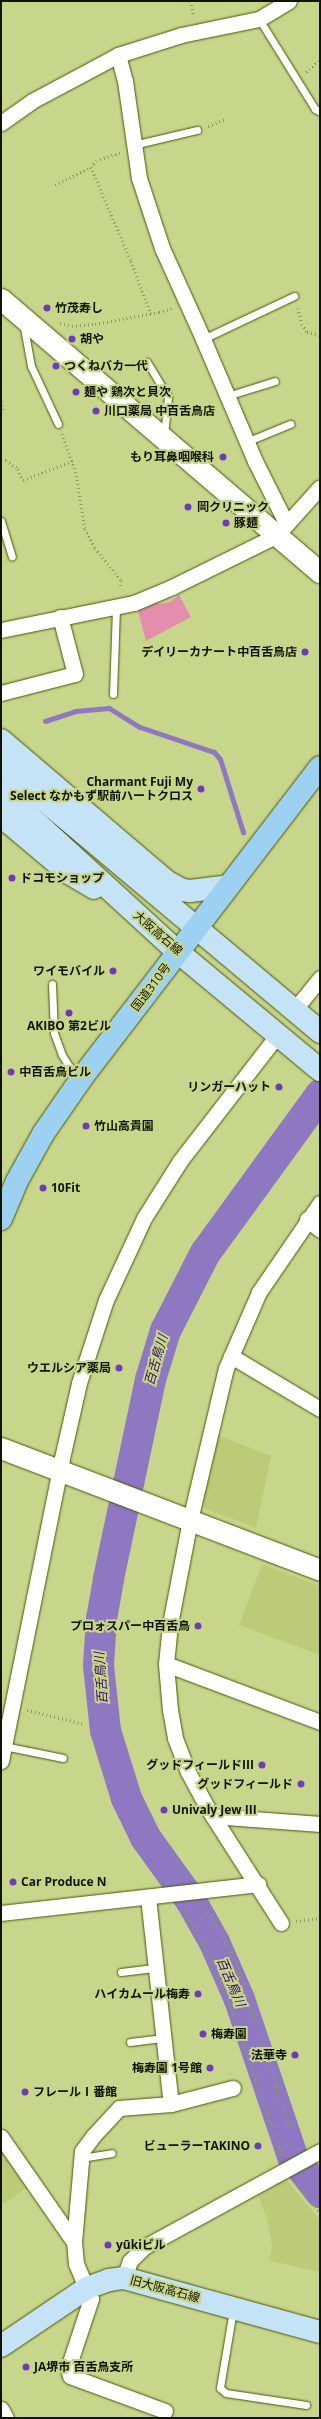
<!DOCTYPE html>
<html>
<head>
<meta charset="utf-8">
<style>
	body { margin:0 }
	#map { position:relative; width:321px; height:2419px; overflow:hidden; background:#c8d68b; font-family:"Open Sans","Noto Sans JP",sans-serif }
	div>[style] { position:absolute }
	.built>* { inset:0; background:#bdcb78 }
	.green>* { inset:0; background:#e38ead }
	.stream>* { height:5px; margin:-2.5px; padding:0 2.5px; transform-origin:2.5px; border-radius:2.5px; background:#8e78c2 }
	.river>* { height:31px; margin:-15.5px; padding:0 15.5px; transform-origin:15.5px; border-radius:15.5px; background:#8e78c2 }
	.path>* { height:2.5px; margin-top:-1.25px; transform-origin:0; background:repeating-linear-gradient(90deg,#8e985f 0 1px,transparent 0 4px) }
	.roads { filter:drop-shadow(0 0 1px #4c5500) drop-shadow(0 0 1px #4c5500) }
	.lane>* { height:7px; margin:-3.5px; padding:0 3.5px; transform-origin:3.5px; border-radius:3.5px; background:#fff }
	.street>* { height:15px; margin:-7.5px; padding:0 7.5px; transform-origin:7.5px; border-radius:7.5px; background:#fff }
	.secondary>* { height:21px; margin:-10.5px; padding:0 10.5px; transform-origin:10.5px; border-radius:10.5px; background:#fff }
	.primary>* { height:22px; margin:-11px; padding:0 11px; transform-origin:11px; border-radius:11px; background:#c4e3f7 }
	.highway>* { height:22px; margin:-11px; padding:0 11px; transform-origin:11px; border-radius:11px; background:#9dd1f2 }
	.dots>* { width:11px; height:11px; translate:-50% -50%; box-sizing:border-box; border:2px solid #c8d68b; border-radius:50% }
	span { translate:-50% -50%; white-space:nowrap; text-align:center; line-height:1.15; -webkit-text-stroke:4px #c8d68b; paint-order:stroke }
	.poi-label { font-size:12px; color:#101300; font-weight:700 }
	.left { translate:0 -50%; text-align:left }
	.right { translate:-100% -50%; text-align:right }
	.street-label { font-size:12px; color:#101300 }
	.water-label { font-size:13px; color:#350b65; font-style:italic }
	.frame { position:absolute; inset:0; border:2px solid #101300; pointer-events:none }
</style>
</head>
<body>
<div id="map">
	<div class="built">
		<i style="clip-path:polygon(217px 1435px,271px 1456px,256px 1528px,205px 1509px,202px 1500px)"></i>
		<i style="clip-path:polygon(262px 1564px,320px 1586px,320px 1655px,239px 1625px)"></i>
		<i style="clip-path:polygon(1px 2144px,30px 2186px,3px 2204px,1px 2202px)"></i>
		<i style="clip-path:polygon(285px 2178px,320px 2220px,320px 2272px,270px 2261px,272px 2246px,267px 2219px,257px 2192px)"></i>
	</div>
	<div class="green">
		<i style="clip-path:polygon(179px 595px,191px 617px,146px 641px,137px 607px,156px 599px,158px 604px,170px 602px)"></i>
	</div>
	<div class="stream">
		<i style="left:45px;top:721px;width:32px;rotate:-18deg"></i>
		<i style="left:75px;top:711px;width:34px;rotate:-5deg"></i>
		<i style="left:109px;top:708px;width:36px;rotate:32deg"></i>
		<i style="left:140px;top:727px;width:78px;rotate:18.7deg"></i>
		<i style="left:214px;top:752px;width:9px;rotate:49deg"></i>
		<i style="left:220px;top:759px;width:77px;rotate:72.5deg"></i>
	</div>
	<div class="river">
		<i style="left:320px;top:1094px;width:195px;rotate:126deg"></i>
		<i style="left:205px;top:1252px;width:88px;rotate:117.1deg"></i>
		<i style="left:165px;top:1330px;width:51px;rotate:107deg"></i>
		<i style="left:150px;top:1379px;width:204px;rotate:101.9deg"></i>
		<i style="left:108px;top:1579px;width:40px;rotate:100deg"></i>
		<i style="left:101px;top:1618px;width:47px;rotate:93.7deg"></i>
		<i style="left:98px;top:1665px;width:65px;rotate:83.9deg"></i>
		<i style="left:105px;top:1730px;width:71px;rotate:72.8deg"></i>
		<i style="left:126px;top:1798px;width:43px;rotate:64deg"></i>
		<i style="left:145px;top:1837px;width:79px;rotate:54.3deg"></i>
		<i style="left:191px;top:1901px;width:47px;rotate:60.7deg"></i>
		<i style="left:214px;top:1942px;width:62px;rotate:66.3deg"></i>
		<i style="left:239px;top:1999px;width:166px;rotate:71.3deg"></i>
		<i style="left:292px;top:2156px;width:46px;rotate:52.1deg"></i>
	</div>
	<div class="path">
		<i style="left:191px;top:1px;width:15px;rotate:79deg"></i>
		<i style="left:306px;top:72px;width:18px;rotate:-41deg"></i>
		<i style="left:208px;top:126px;width:19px;rotate:-21deg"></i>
		<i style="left:120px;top:153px;width:24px;rotate:161deg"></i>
		<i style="left:97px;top:161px;width:8px;rotate:135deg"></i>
		<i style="left:91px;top:167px;width:102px;rotate:66.9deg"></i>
		<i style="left:131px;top:261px;width:57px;rotate:69.3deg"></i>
		<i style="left:55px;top:185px;width:40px;rotate:-26.6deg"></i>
		<i style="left:298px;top:308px;width:16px;rotate:76deg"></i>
		<i style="left:302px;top:324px;width:9px;rotate:58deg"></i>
		<i style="left:307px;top:332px;width:13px;rotate:13deg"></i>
		<i style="left:60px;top:323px;width:12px;rotate:14deg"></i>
		<i style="left:72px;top:326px;width:23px;rotate:-5deg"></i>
		<i style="left:95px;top:324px;width:65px;rotate:-10.6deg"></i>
		<i style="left:159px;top:312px;width:14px;rotate:-17deg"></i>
		<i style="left:1px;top:401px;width:12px;rotate:76deg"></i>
		<i style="left:62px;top:434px;width:40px;rotate:69.8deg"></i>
		<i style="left:76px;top:472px;width:58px;rotate:81deg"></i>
		<i style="left:85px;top:529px;width:21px;rotate:62deg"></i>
		<i style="left:95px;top:548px;width:43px;rotate:50.7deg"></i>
		<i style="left:122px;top:581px;width:8px;rotate:104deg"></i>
		<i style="left:1px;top:460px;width:5px"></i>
		<i style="left:6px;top:460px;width:15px;rotate:37deg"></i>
		<i style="left:18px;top:469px;width:12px;rotate:66deg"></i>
		<i style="left:23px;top:480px;width:53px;rotate:-21.2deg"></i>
		<i style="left:27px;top:1710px;width:59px;rotate:13.8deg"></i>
		<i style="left:204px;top:1905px;width:38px;rotate:58deg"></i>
		<i style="left:224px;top:1937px;width:34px;rotate:66deg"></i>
		<i style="left:238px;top:1968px;width:166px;rotate:71.8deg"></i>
		<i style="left:184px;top:1909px;width:72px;rotate:60.9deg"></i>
		<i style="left:219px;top:1972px;width:193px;rotate:70.9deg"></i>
		<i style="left:296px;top:1921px;width:24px;rotate:-7deg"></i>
		<i style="left:295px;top:2182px;width:39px;rotate:50deg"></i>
	</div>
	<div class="roads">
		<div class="lane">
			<i style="left:259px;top:19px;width:106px;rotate:58.1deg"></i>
			<i style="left:315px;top:109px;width:6px;rotate:31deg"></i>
			<i style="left:133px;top:145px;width:66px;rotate:-13.2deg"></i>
			<i style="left:23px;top:322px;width:45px;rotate:79.7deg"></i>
			<i style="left:31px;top:366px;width:64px;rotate:65deg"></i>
			<i style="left:203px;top:339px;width:101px;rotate:-25.3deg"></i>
			<i style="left:147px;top:362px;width:41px;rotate:59deg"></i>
			<i style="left:168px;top:397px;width:37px;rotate:96deg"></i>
			<i style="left:227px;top:396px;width:50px;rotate:-17.4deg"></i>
			<i style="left:246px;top:442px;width:48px;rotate:-22.2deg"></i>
			<i style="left:1px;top:521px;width:37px;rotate:73deg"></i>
			<i style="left:113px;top:694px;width:88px;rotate:-88deg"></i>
			<i style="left:52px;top:984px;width:49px;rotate:87.7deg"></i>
			<i style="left:54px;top:1033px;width:23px;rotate:70deg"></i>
			<i style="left:62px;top:1055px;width:13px;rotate:58deg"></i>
			<i style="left:69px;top:1066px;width:16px;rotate:35deg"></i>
			<i style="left:4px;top:1746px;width:60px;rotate:11.5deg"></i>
			<i style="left:121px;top:1972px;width:35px;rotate:-7deg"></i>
			<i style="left:130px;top:2042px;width:34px;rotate:-7deg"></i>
			<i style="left:81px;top:2158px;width:31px;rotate:-9deg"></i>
			<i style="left:233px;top:2310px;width:79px;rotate:99.5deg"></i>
			<i style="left:220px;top:2388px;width:8px;rotate:40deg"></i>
			<i style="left:226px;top:2393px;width:81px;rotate:8.5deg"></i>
		</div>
		<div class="street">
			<i style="left:118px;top:55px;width:27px;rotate:75deg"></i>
			<i style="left:125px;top:81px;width:98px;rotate:81.8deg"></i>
			<i style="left:139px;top:178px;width:74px;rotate:71.8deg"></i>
			<i style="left:162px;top:248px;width:100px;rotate:65.7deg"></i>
			<i style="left:203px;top:339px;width:133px;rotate:66.9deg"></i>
			<i style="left:255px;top:461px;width:69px;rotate:63.4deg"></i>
			<i style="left:1px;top:123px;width:38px;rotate:-35deg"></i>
			<i style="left:32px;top:101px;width:98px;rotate:-28.1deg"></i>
			<i style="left:118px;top:55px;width:66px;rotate:-17.6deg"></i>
			<i style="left:181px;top:35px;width:80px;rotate:-11.6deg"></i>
			<i style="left:259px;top:19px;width:35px;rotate:-31deg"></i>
			<i style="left:1px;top:630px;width:136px;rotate:-11.5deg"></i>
			<i style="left:134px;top:603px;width:41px;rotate:-22.8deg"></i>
			<i style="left:172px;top:587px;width:117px;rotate:-26.3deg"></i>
			<i style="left:277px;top:535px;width:64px;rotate:-48.1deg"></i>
			<i style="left:1px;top:693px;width:76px;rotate:-14.4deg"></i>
			<i style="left:75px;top:674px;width:59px;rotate:-104.7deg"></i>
			<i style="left:295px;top:1009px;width:40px;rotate:-51deg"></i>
			<i style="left:307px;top:1219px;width:17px;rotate:40deg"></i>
			<i style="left:231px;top:1356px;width:104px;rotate:30.8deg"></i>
			<i style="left:166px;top:1664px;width:165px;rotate:20.6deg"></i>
			<i style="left:1px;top:1761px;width:309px;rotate:-78.6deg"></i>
			<i style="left:62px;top:1458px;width:77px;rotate:-77.2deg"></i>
			<i style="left:79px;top:1383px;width:87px;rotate:-72deg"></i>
			<i style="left:106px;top:1300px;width:90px;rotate:-65.1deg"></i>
			<i style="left:144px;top:1218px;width:67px;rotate:-57.7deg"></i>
			<i style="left:180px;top:1161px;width:160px;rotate:-52.3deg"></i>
			<i style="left:213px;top:1816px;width:107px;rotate:4.3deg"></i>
			<i style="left:148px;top:1897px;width:208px;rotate:83.7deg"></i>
			<i style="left:1px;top:1913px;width:259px;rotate:-6.4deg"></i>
			<i style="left:281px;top:1923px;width:135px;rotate:-122.6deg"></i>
			<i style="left:208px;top:1809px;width:42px;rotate:-118.4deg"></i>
			<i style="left:188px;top:1772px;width:36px;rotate:-111deg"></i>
			<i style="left:175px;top:1738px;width:28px;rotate:-100deg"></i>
			<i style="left:170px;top:1710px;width:46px;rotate:-95deg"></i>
			<i style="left:166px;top:1664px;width:40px;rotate:-84.3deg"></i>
			<i style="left:170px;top:1624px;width:106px;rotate:-79.1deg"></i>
			<i style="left:190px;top:1520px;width:156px;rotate:-76.7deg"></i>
			<i style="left:226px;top:1368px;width:83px;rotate:-66.5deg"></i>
			<i style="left:259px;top:1292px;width:108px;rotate:-55.6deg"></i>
			<i style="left:1px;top:2137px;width:128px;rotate:55.2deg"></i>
			<i style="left:124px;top:2278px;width:18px;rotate:-71deg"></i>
			<i style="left:130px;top:2261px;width:20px;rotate:-45deg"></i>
			<i style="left:144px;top:2247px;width:200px;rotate:-28.6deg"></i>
			<i style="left:1px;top:2409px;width:10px;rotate:61deg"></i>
			<i style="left:165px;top:2411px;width:101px;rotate:-159.8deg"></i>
			<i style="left:70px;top:2376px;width:8px;rotate:-104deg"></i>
			<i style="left:68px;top:2368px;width:73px;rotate:-71.6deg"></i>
			<i style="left:91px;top:2299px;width:38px;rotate:-113deg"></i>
			<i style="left:76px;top:2264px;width:22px;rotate:-95deg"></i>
			<i style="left:74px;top:2242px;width:91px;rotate:-85deg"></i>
			<i style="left:82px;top:2151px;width:20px;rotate:-53deg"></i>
			<i style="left:94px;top:2135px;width:37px;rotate:-47deg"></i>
			<i style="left:119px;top:2108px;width:52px;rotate:-4.4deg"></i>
			<i style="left:171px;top:2104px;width:64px;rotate:-14.5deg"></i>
		</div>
		<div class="secondary">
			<i style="left:1px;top:299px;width:420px;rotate:40.6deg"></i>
			<i style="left:1px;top:1448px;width:342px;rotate:20.9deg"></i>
		</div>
		<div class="primary">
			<i style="left:1px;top:740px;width:217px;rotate:40.5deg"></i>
			<i style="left:166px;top:881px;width:18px;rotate:29deg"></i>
			<i style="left:182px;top:890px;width:8px;rotate:7deg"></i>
			<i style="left:190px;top:891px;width:39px;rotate:-7deg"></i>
			<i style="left:1px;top:764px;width:417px;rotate:40deg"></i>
			<i style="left:1px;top:790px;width:240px;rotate:42.5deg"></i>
			<i style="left:178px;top:952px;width:185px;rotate:39.7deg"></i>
			<i style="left:1px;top:816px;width:89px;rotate:40deg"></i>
			<i style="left:69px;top:873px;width:29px;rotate:31deg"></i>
			<i style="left:1px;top:2346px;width:104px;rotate:-34deg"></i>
			<i style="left:87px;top:2288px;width:23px;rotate:-20deg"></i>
			<i style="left:109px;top:2280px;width:15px;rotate:-8deg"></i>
			<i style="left:124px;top:2278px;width:203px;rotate:15.4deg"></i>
		</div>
		<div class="highway">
			<i style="left:1px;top:1219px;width:41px;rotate:-67.2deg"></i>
			<i style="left:17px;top:1181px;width:54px;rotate:-61deg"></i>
			<i style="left:43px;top:1134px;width:70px;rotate:-55.4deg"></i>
			<i style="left:83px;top:1076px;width:389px;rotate:-52.5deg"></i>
		</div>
	</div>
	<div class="dots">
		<i style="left:47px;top:308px;background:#6c3eb6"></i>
		<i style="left:72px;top:339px;background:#6c3eb6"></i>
		<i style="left:56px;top:366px;background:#6c3eb6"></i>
		<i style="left:76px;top:392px;background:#6c3eb6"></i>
		<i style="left:96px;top:411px;background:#6c3eb6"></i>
		<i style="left:223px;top:457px;background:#6c3eb6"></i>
		<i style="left:188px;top:507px;background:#6c3eb6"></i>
		<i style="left:226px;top:523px;background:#6c3eb6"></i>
		<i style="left:305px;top:652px;background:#6c3eb6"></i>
		<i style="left:201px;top:789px;background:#6c3eb6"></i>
		<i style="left:12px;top:878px;background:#6c3eb6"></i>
		<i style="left:113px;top:971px;background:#6c3eb6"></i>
		<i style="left:69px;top:1013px;background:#6c3eb6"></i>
		<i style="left:11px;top:1072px;background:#6c3eb6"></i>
		<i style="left:279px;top:1087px;background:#6c3eb6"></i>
		<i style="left:86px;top:1126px;background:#6c3eb6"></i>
		<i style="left:43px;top:1188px;background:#6c3eb6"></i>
		<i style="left:119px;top:1368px;background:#6c3eb6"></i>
		<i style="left:198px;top:1626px;background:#6c3eb6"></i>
		<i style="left:262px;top:1765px;background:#6c3eb6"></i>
		<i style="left:301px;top:1784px;background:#6c3eb6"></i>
		<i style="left:164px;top:1810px;background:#6c3eb6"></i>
		<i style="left:13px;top:1882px;background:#6c3eb6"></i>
		<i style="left:198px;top:1994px;background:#6c3eb6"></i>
		<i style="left:203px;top:2034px;background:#6c3eb6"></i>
		<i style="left:295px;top:2055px;background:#6c3eb6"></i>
		<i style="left:210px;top:2068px;background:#6c3eb6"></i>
		<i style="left:25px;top:2092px;background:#6c3eb6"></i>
		<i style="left:258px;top:2146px;background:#6c3eb6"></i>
		<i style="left:108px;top:2245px;background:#6c3eb6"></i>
		<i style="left:26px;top:2367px;background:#6c3eb6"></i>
	</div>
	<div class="poi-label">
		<span class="left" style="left:55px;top:308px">竹茂寿し</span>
		<span class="left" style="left:80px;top:339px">胡や</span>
		<span class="left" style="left:64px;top:366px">つくねバカ一代</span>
		<span class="left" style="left:84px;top:392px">麺や 鶏次と貝次</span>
		<span class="left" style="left:104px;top:411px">川口薬局 中百舌鳥店</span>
		<span class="right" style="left:214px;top:457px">もり耳鼻咽喉科</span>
		<span class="left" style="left:197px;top:507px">岡クリニック</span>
		<span class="left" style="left:234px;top:523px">豚麺</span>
		<span class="right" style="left:297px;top:652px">デイリーカナート中百舌鳥店</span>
		<span class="right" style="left:193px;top:789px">Charmant Fuji My<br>Select なかもず駅前ハートクロス</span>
		<span class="left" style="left:20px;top:878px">ドコモショップ</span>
		<span class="right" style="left:105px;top:971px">ワイモバイル</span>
		<span style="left:69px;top:1026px">AKIBO 第2ビル</span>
		<span class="left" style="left:19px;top:1072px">中百舌鳥ビル</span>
		<span class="right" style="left:271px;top:1087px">リンガーハット</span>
		<span class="left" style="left:94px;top:1126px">竹山高貴園</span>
		<span class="left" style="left:51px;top:1188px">10Fit</span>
		<span class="right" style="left:111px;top:1368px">ウエルシア薬局</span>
		<span class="right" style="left:190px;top:1626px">プロォスパー中百舌鳥</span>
		<span class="right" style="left:254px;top:1765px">グッドフィールドⅢ</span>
		<span class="right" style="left:293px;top:1784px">グッドフィールド</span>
		<span class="left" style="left:172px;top:1810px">Univaly Jew Ⅲ</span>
		<span class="left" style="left:21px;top:1882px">Car Produce N</span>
		<span class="right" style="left:190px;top:1994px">ハイカムール梅寿</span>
		<span class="left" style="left:211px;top:2034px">梅寿園</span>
		<span class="right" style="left:287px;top:2055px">法華寺</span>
		<span class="right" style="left:202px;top:2068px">梅寿園 1号館</span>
		<span class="left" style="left:33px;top:2092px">フレールⅠ番館</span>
		<span class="right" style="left:250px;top:2146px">ビューラーTAKINO</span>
		<span class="left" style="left:116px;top:2245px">yūkiビル</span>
		<span class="left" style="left:34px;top:2367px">JA堺市 百舌鳥支所</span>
	</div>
	<div class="street-label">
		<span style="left:158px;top:933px;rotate:41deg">大阪高石線</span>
		<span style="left:151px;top:987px;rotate:-53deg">国道310号</span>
		<span style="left:165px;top:2289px;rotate:15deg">旧大阪高石線</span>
	</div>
	<div class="water-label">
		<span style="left:156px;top:1360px;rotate:-74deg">百舌鳥川</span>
		<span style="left:101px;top:1678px;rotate:-94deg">百舌鳥川</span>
		<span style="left:231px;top:1982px;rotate:67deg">百舌鳥川</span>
	</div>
	<div class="frame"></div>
</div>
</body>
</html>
